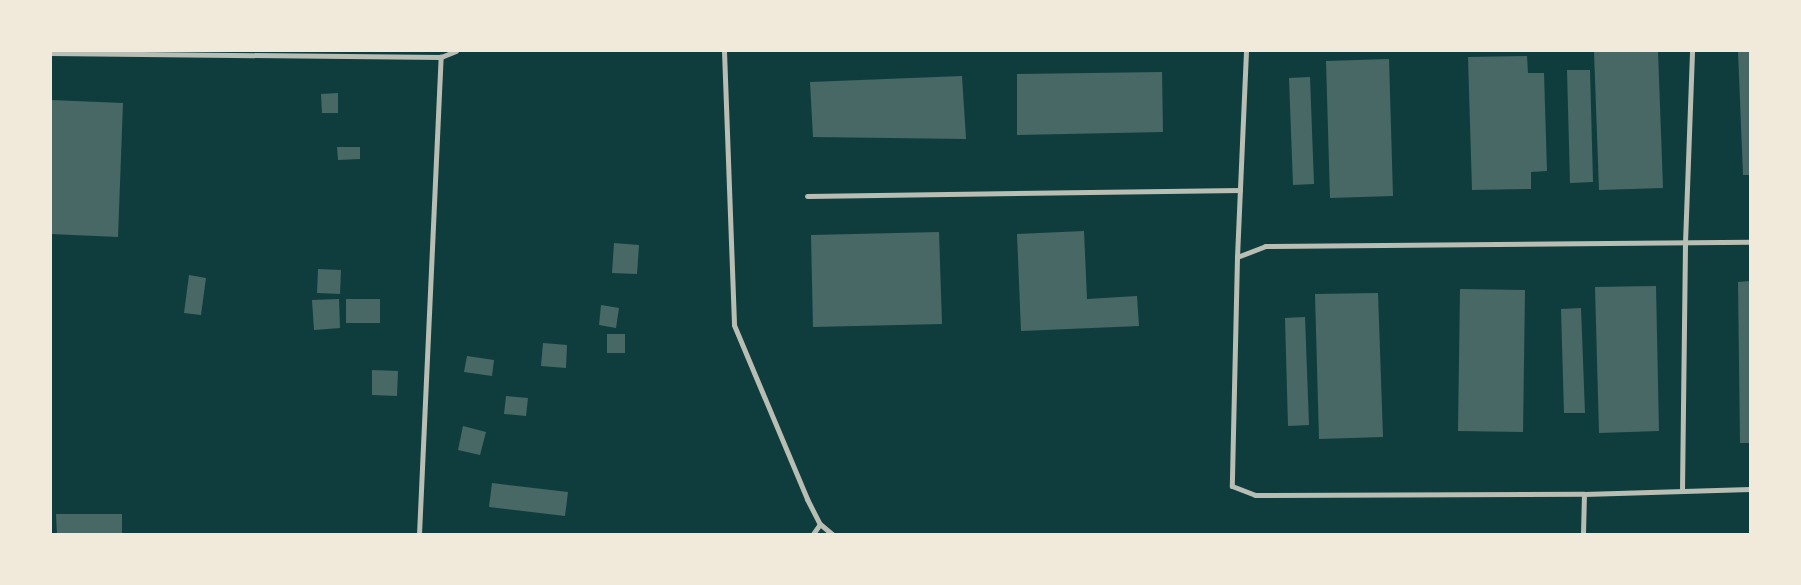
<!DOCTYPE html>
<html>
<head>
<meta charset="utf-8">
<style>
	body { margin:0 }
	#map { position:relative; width:1801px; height:585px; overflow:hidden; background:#0f3d3e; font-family:Karla,sans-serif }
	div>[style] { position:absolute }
	.building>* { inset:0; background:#486865 }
	.minor>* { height:5px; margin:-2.5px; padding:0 2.5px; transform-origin:2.5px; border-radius:2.5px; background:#b8beb3 }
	span { translate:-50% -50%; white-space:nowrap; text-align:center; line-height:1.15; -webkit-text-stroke:4px #f1e9da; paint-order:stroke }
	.frame { position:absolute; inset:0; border:52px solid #f1e9da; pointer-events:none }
</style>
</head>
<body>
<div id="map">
	<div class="building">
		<i style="clip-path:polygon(1594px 51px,1658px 51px,1663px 188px,1599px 190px)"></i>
		<i style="clip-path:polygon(1738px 51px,1750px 51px,1750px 175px,1743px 175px)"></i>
		<i style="clip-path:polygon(1527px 56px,1528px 73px,1544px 73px,1547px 171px,1531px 172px,1531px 189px,1472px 190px,1468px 57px)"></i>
		<i style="clip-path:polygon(1389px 59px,1393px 196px,1330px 198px,1326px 61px)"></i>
		<i style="clip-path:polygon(1567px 70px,1590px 70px,1593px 182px,1570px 183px)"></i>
		<i style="clip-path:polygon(1162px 72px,1163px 132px,1017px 135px,1017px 74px)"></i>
		<i style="clip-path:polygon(962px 76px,966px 139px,813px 137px,810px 82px)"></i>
		<i style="clip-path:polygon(1310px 77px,1314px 184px,1293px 185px,1289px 78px)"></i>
		<i style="clip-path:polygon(338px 93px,338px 113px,322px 113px,321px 94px)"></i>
		<i style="clip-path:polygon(51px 100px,123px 103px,118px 237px,51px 234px)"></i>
		<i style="clip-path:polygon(337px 147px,360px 147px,360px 159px,338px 160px)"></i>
		<i style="clip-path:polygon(1084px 231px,1087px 299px,1137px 296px,1139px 326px,1021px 331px,1017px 234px)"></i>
		<i style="clip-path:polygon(939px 232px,942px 324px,813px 327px,811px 235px)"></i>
		<i style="clip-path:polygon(614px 243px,639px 245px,637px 274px,612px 273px)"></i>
		<i style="clip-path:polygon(318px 269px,341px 270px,340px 294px,317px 293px)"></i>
		<i style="clip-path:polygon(189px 275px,206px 278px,201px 315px,184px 313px)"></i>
		<i style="clip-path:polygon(1750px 281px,1750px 443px,1740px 443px,1738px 282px)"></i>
		<i style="clip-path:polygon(1656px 286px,1659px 431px,1599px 433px,1595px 287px)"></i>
		<i style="clip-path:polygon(1460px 289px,1525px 290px,1523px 432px,1458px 431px)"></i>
		<i style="clip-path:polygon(1378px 293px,1383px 437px,1319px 439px,1315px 294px)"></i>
		<i style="clip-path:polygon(339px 299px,340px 328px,314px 330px,312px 300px)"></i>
		<i style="clip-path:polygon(346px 299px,380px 299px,380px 323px,346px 323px)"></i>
		<i style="clip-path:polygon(601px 305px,619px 308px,616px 328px,599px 325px)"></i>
		<i style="clip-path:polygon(1581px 308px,1585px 413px,1564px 413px,1561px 309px)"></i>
		<i style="clip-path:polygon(1305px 317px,1309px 425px,1288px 426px,1285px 318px)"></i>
		<i style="clip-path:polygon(607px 334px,625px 334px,625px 353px,607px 353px)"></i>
		<i style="clip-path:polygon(543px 343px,567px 345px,566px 368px,541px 366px)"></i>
		<i style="clip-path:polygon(467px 356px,494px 360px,492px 376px,464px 372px)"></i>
		<i style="clip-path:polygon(372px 370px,398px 371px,397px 396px,372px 395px)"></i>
		<i style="clip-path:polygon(506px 396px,528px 398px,526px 416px,504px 414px)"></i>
		<i style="clip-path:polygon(463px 426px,486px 432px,480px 455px,458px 450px)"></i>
		<i style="clip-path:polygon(492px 483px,568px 492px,565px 516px,489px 507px)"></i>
		<i style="clip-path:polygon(56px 514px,122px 514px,122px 534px,57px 534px)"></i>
	</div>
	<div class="minor">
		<i style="left:724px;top:51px;width:274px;rotate:87.9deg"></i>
		<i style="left:734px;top:325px;width:189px;rotate:67.2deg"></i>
		<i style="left:807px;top:499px;width:28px;rotate:63deg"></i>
		<i style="left:820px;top:524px;width:16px;rotate:40deg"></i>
		<i style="left:1246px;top:51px;width:206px;rotate:92.5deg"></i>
		<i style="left:1237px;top:257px;width:229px;rotate:91.3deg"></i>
		<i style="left:1232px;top:486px;width:25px;rotate:21deg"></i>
		<i style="left:1255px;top:495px;width:329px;rotate:-0.2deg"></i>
		<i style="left:1584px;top:494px;width:166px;rotate:-1.7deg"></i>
		<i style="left:51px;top:53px;width:390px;rotate:0.6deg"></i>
		<i style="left:807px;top:196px;width:433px;rotate:-0.8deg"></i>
		<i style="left:1237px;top:257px;width:30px;rotate:-21deg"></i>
		<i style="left:1265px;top:246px;width:485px;rotate:-0.5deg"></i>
		<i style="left:1682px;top:490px;width:247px;rotate:-89.3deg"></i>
		<i style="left:1685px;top:243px;width:192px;rotate:-87.9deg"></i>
		<i style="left:419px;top:534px;width:478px;rotate:-87.4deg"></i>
		<i style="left:441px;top:57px;width:16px;rotate:-22deg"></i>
		<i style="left:813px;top:534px;width:12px;rotate:-55deg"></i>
		<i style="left:1583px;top:534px;width:40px;rotate:-88.6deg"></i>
	</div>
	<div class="frame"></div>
</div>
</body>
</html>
